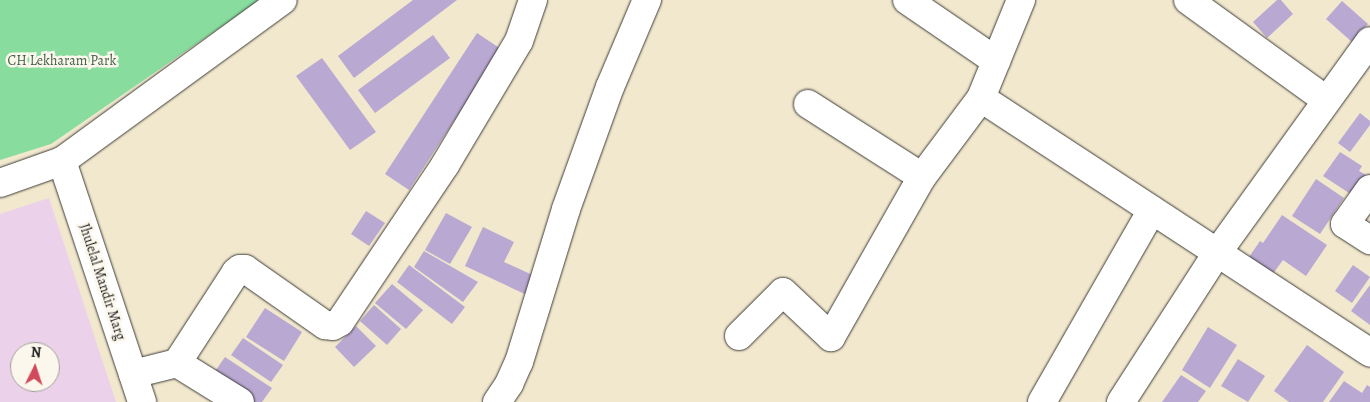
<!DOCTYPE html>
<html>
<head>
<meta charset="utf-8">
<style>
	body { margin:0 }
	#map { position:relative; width:1370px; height:402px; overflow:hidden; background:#f2e8ce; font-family:Alegreya,serif }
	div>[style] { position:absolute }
	.built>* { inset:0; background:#ecd1ea }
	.green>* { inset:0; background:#88dc9e }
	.building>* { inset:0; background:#b9a8d2 }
	.roads { filter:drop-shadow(0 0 1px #3c3b37) drop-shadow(0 0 1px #3c3b37) }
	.minor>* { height:28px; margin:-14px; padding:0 14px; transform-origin:14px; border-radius:14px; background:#fff }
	span { translate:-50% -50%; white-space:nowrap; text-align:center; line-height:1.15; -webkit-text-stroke:5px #fbf7ec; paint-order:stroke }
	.park-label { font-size:14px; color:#425f4a }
	.street-label { font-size:14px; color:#1c1c1c }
	.north { position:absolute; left:10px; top:342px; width:50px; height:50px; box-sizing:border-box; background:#fbf7ec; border:1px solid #a29f99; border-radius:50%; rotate:4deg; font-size:14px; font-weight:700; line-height:20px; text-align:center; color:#1c1c1c }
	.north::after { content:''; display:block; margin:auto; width:18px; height:22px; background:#d1495b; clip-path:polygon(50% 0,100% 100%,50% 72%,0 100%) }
</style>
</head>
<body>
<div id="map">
	<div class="built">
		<i style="clip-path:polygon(evenodd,49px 198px,116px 402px,0 402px,0 214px,49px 198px,20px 352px,50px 352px,50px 382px,20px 382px,20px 352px)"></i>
	</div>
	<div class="green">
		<i style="clip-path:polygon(0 0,260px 0,51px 144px,0 160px)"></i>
	</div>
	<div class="building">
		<i style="clip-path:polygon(413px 0,457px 0,354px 78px,338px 56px)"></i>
		<i style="clip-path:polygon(1277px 0,1281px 0,1293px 14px,1267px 38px,1253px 22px)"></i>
		<i style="clip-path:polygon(1342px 1px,1368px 24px,1352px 42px,1326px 19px)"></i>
		<i style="clip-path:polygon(477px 33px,501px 49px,409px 190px,385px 174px)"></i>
		<i style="clip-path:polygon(433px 35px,450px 58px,375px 113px,358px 90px)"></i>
		<i style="clip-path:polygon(322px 58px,376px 132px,350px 150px,296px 76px)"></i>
		<i style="clip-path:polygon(1360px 113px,1370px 121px,1370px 125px,1350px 152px,1338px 143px)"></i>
		<i style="clip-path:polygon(1340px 152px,1362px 166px,1359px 171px,1366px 175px,1352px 195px,1323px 176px)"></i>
		<i style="clip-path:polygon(1316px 179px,1344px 198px,1320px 234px,1292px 216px)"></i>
		<i style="clip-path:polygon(366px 211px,385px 223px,369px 246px,351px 234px)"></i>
		<i style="clip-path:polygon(446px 213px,472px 227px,450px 264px,425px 250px)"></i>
		<i style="clip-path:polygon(1282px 215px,1327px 245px,1306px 276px,1283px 260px,1269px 279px,1245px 263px,1260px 241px,1263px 243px)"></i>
		<i style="clip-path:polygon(483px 227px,514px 242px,504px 262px,537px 277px,529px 296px,465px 266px)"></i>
		<i style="clip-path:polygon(424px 251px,478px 282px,463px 302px,414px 267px)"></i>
		<i style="clip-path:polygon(409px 265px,465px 307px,452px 324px,397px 282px)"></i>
		<i style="clip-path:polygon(1353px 265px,1370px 277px,1352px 303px,1335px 291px)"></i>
		<i style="clip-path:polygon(392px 284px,423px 310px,406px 329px,375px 303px)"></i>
		<i style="clip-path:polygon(1370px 285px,1370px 325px,1351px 311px)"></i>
		<i style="clip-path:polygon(374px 305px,401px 329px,387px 345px,360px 321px)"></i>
		<i style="clip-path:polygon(265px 308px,302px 332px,284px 361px,246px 337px)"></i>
		<i style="clip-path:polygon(356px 326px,376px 346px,354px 367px,335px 347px)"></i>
		<i style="clip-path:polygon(1208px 327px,1237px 345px,1210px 388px,1182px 370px)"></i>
		<i style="clip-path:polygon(243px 338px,283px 365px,271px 382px,231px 355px)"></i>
		<i style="clip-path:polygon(1307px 345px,1344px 372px,1323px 402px,1289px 402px,1274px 391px)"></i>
		<i style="clip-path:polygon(225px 357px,272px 388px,262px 402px,244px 402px,209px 380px)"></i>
		<i style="clip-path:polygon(1238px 359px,1265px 376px,1248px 402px,1221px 386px)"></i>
		<i style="clip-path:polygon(1181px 375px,1206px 391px,1198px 402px,1162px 402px)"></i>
		<i style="clip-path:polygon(1344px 381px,1362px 393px,1367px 385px,1370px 387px,1370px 402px,1329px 402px)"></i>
	</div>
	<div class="roads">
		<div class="minor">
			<i style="left:907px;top:0;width:108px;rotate:34.4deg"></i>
			<i style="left:1188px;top:0;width:170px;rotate:35.9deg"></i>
			<i style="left:981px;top:98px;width:465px;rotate:33.2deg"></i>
			<i style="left:808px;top:104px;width:135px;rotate:32.6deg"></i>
			<i style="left:62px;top:161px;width:254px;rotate:71.6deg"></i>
			<i style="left:0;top:183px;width:66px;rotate:-19.5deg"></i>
			<i style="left:62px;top:161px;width:273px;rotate:-36.1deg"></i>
			<i style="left:1370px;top:189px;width:43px;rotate:125.5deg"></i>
			<i style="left:1345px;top:224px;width:30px;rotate:33deg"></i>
			<i style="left:739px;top:336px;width:62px;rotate:-45deg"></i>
			<i style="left:783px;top:292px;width:66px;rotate:43.2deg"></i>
			<i style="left:831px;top:337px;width:184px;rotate:-60.4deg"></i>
			<i style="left:922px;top:177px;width:99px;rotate:-53.2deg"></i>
			<i style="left:981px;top:98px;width:106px;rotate:-67.8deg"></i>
			<i style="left:177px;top:363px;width:74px;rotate:31.8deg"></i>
			<i style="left:133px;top:374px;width:45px;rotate:-14deg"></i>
			<i style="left:177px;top:363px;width:108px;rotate:-57deg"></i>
			<i style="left:236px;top:272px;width:5px;rotate:-37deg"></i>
			<i style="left:240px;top:269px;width:5px"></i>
			<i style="left:245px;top:269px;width:98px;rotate:35deg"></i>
			<i style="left:325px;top:325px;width:8px;rotate:7deg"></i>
			<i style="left:333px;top:326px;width:8px;rotate:-30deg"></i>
			<i style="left:340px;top:322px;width:189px;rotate:-56.2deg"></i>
			<i style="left:445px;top:165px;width:144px;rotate:-59.2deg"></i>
			<i style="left:519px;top:41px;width:43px;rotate:-71.1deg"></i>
			<i style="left:497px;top:402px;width:22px;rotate:-56deg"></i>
			<i style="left:509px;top:384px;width:24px;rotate:-66deg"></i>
			<i style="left:519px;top:362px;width:160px;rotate:-72.9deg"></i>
			<i style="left:566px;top:209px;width:130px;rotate:-70.2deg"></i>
			<i style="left:610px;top:87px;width:95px;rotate:-67deg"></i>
			<i style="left:1042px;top:402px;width:221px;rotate:-60.2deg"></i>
			<i style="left:1121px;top:402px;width:177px;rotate:-57.2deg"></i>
			<i style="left:1217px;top:253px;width:261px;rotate:-54.2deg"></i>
		</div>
	</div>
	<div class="park-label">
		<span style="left:62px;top:61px">CH Lekharam Park</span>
	</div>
	<div class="street-label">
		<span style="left:102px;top:282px;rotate:72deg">Jhulelal Mandir Marg</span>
	</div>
	<div class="north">N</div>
</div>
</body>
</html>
